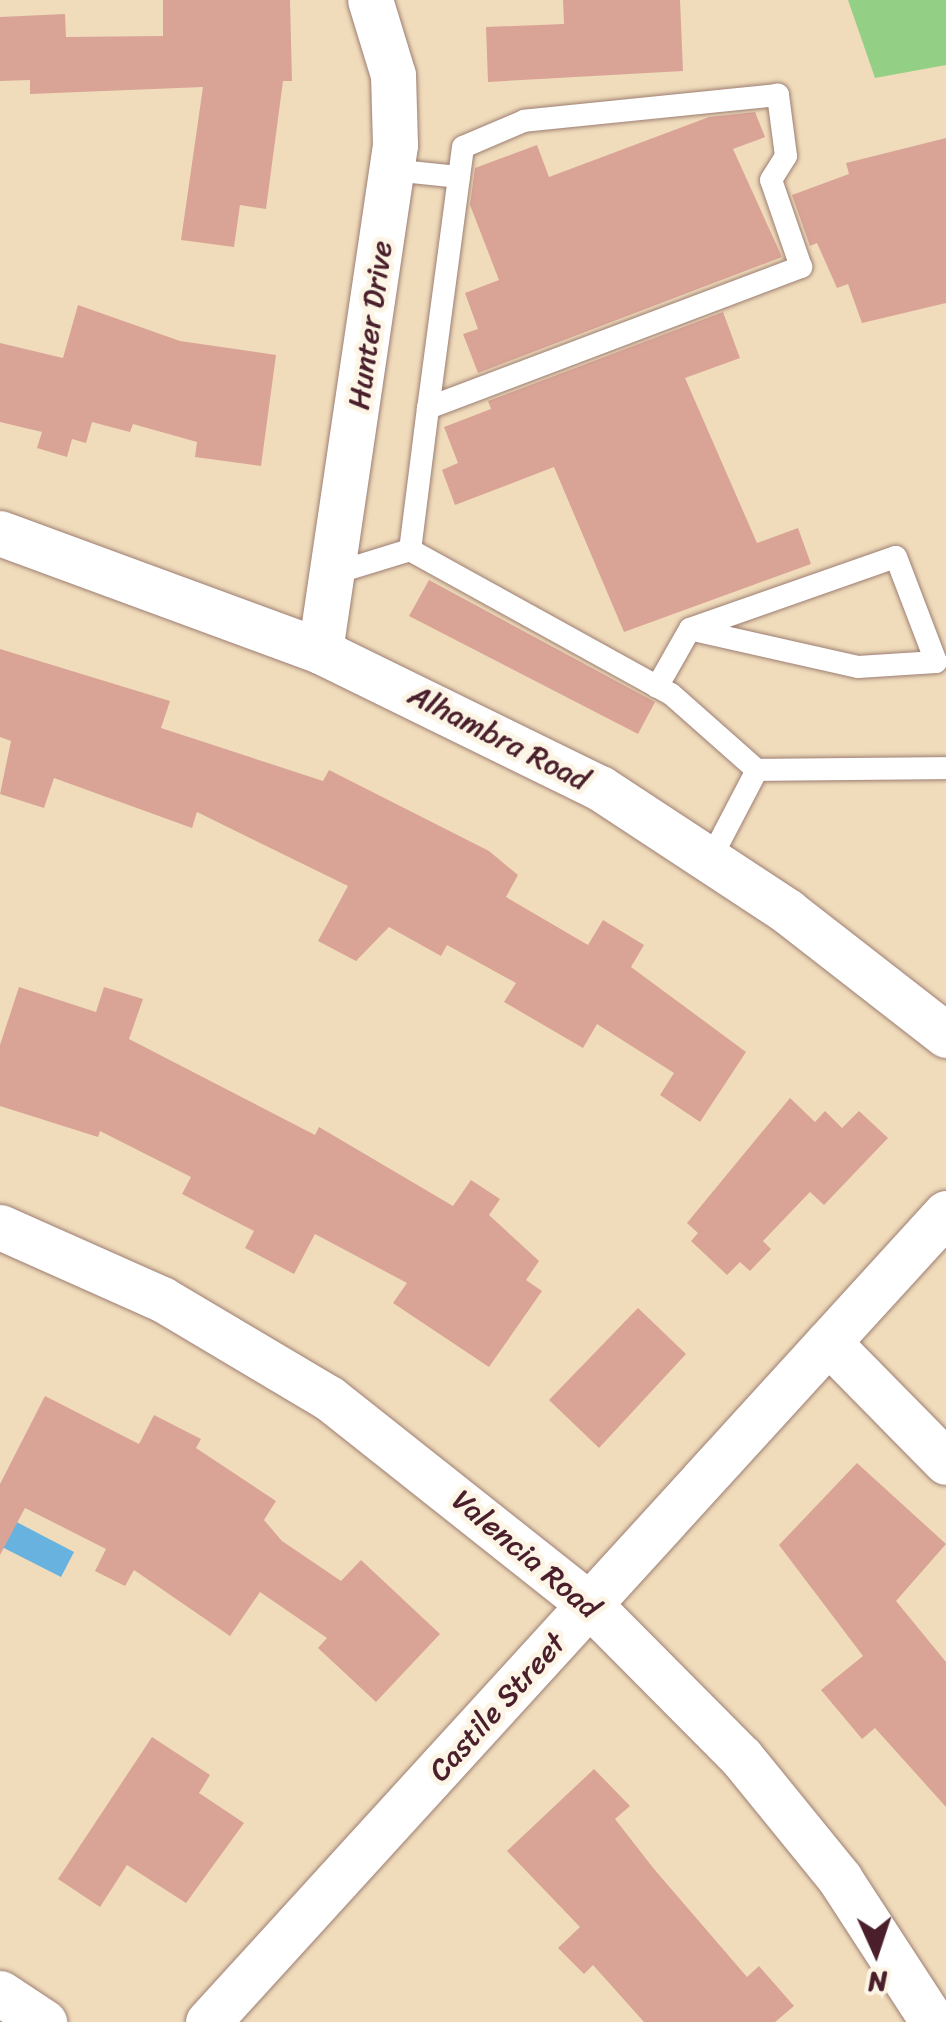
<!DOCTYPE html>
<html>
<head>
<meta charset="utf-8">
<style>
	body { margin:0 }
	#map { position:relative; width:946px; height:2022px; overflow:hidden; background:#f0dcbb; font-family:Sriracha,sans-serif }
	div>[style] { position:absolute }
	.green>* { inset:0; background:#93d085 }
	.water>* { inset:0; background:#68b2e0 }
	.building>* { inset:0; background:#d9a496 }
	.roads { filter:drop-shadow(0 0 2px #9d7e73) drop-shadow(0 0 2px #9d7e73) }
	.lane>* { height:22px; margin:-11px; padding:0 11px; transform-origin:11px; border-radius:11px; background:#fff }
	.street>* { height:45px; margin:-22.5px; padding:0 22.5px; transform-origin:22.5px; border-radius:22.5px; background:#fff }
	span { translate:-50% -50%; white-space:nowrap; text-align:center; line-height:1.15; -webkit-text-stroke:10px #fcf5e5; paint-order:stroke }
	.street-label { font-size:30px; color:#4a1f2b }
	.north { position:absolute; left:826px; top:1902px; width:100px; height:100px; -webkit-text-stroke:8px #fcf5e5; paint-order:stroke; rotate:177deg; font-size:28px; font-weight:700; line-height:40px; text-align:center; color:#4a1f2b }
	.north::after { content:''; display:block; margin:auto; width:35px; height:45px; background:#4a1f2b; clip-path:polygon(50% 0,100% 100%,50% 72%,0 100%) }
</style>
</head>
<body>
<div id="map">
	<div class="green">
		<i style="clip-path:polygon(848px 0,946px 0,946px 65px,875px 78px)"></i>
	</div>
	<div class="water">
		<i style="clip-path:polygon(7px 1517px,74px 1552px,61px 1577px,0 1546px)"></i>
	</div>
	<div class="building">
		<i style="clip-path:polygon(163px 0,290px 0,292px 81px,283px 81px,266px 209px,240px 205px,234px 247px,181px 240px,203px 87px,30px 94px,30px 80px,0 81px,0 17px,65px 14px,66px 37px,163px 36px)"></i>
		<i style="clip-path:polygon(563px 0,680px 0,683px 71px,488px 82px,486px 27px,564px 24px)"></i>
		<i style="clip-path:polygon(755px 112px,765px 137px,733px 149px,782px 257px,478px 373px,463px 334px,478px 329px,465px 293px,499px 280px,470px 205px,475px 168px,537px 145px,549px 177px,709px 117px)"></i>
		<i style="clip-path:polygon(946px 138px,946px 303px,862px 323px,848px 284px,837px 288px,817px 243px,810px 246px,792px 195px,849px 174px,846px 163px)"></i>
		<i style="clip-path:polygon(78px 305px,180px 341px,276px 355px,261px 466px,195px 457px,197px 442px,133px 424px,130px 432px,92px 422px,86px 443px,72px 439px,67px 457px,37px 448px,42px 432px,0 422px,0 343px,63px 358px)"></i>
		<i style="clip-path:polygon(723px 312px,740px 358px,685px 378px,757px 543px,798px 528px,811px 564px,624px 632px,554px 467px,455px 505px,442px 470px,458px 463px,444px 427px,491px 409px,488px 401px)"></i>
		<i style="clip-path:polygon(429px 580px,655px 702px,638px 734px,409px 616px)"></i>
		<i style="clip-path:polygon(0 649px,170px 701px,161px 728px,323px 781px,329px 770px,489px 851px,518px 875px,506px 897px,588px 945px,603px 920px,644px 945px,631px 967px,746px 1052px,700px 1122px,660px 1095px,674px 1073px,597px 1024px,583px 1048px,504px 1002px,516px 983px,447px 945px,441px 956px,389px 927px,356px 961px,318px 941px,348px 886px,197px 812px,192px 828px,54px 778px,44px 808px,0 794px,11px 741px,0 737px)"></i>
		<i style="clip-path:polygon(19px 987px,96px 1012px,104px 987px,143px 999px,129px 1039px,315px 1135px,319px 1127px,453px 1206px,471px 1180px,500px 1199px,489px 1215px,539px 1261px,526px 1280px,542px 1291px,489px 1367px,393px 1303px,407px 1283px,315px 1234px,294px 1274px,245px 1248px,254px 1231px,182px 1194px,191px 1177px,100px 1131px,98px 1137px,0 1106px,0 1045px)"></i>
		<i style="clip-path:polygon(790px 1098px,815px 1122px,825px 1111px,842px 1128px,859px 1111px,888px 1138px,824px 1205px,810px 1192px,763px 1241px,771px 1249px,750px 1271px,740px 1262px,727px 1275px,691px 1241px,698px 1233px,687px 1223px)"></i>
		<i style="clip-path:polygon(638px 1308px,686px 1354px,599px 1448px,549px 1400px)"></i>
		<i style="clip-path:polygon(45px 1396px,139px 1444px,154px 1415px,201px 1439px,196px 1448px,276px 1501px,264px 1520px,282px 1541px,341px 1581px,361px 1560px,440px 1634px,376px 1702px,318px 1648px,327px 1638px,260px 1592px,230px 1636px,134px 1570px,125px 1586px,95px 1571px,106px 1549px,25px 1508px,0 1555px,0 1484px)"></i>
		<i style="clip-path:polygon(857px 1463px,946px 1544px,896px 1601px,946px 1662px,946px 1807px,875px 1728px,862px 1739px,821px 1690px,863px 1656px,779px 1545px)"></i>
		<i style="clip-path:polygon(152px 1737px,210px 1775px,199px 1793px,244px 1823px,186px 1903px,127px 1865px,100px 1907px,58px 1879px)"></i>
		<i style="clip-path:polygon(594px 1769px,630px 1806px,615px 1819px,654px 1869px,747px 1977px,759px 1966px,794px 2006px,775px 2022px,644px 2022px,593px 1965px,584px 1974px,558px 1948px,580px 1927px,507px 1851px)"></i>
	</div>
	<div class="roads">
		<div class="lane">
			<i style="left:392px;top:170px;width:67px;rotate:6deg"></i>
			<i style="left:428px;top:408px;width:399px;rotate:-20.7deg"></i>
			<i style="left:801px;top:267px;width:92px;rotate:-109deg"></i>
			<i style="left:771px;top:180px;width:28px;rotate:-58deg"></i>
			<i style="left:786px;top:156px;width:62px;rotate:-97.5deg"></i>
			<i style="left:778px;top:95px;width:255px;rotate:174.2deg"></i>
			<i style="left:524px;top:121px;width:66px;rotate:156.9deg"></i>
			<i style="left:463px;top:147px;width:263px;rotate:97.6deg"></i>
			<i style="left:428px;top:408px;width:143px;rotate:97.2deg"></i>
			<i style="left:410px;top:550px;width:298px;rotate:28.9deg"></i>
			<i style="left:671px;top:694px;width:115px;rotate:41.5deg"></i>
			<i style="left:757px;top:770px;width:189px;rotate:-0.6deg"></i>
			<i style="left:332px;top:574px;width:82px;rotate:-17.1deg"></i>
			<i style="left:657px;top:687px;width:67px;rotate:-60.4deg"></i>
			<i style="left:690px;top:629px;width:218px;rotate:-19.3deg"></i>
			<i style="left:896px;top:557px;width:112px;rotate:69.1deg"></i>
			<i style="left:936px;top:662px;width:78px;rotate:176.3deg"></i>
			<i style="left:858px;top:667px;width:172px;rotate:-167.3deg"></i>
			<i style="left:711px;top:858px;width:99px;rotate:-62.4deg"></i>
		</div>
		<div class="street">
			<i style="left:0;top:533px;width:341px;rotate:20.2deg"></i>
			<i style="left:320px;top:651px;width:312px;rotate:26.1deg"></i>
			<i style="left:600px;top:788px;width:224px;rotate:33.3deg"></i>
			<i style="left:787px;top:911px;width:202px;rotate:37.9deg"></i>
			<i style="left:320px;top:651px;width:512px;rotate:-81.57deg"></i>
			<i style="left:395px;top:145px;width:70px;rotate:-91.6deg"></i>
			<i style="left:393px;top:75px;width:78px;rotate:-107deg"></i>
			<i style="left:0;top:1227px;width:177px;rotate:24deg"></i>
			<i style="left:162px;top:1299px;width:194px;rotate:30.7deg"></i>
			<i style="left:329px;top:1398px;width:333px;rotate:38.4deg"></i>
			<i style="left:590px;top:1605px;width:214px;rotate:45.2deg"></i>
			<i style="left:741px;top:1757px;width:157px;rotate:50.9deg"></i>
			<i style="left:840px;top:1879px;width:171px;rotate:57deg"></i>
			<i style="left:828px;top:1342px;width:168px;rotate:45.5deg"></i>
			<i style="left:0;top:1993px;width:53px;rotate:33.4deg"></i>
			<i style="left:208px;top:2022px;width:1095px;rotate:-47.63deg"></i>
		</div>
	</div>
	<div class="street-label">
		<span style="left:370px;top:325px;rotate:-82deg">Hunter Drive</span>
		<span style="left:499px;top:737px;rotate:27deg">Alhambra Road</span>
		<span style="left:526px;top:1554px;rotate:40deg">Valencia Road</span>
		<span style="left:497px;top:1707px;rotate:-48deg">Castile Street</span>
	</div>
	<div class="north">N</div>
</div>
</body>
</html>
